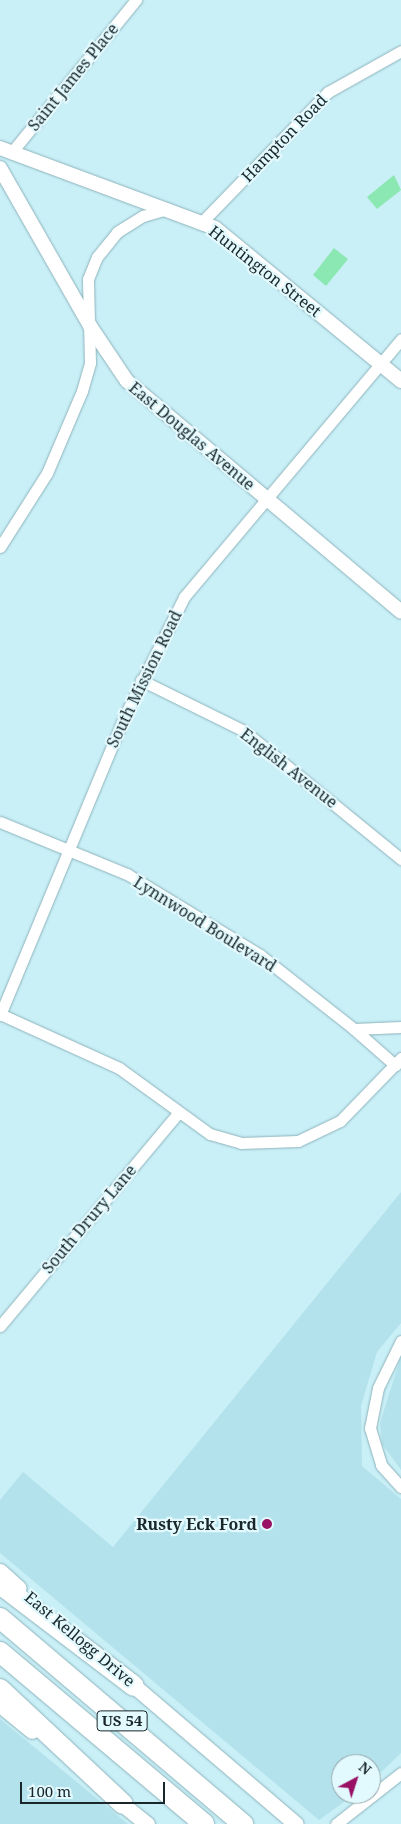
<!DOCTYPE html>
<html>
<head>
<meta charset="utf-8">
<style>
	body { margin:0 }
	#map { position:relative; width:401px; height:1824px; overflow:hidden; background:#c9eff7; font-family:"Noto Serif",serif }
	div>[style] { position:absolute }
	.built>* { inset:0; background:#b3e2ec }
	.green>* { inset:0; background:#8ce8b2 }
	.roads { filter:drop-shadow(0 0 1px #8eb3bb) drop-shadow(0 0 1px #8eb3bb) }
	.minor>* { height:11px; margin:-5.5px; padding:0 5.5px; transform-origin:5.5px; border-radius:5.5px; background:#fff }
	.tertiary>* { height:14px; margin:-7px; padding:0 7px; transform-origin:7px; border-radius:7px; background:#fff }
	.secondary>* { height:15px; margin:-7.5px; padding:0 7.5px; transform-origin:7.5px; border-radius:7.5px; background:#fff }
	.motorway>* { height:20px; margin:-10px; padding:0 10px; transform-origin:10px; border-radius:10px; background:#fff }
	.dots>* { width:14px; height:14px; translate:-50% -50%; box-sizing:border-box; border:2px solid #e2f9fe; border-radius:50% }
	span { translate:-50% -50%; white-space:nowrap; text-align:center; line-height:1.15; -webkit-text-stroke:4.5px #e2f9fe; paint-order:stroke }
	.shield-label span { padding:1px 4px; background:#e2f9fe; border:1px solid; border-radius:4px; -webkit-text-stroke-width:0 }
	.shield-label { font-size:15px; color:#19272a; font-weight:700 }
	.street-label { font-size:16px; color:#19272a }
	.poi-label { font-size:16px; color:#19272a; font-weight:700 }
	.right { translate:-100% -50%; text-align:right }
	.north { position:absolute; left:331px; top:1754px; width:50px; height:50px; box-sizing:border-box; background:#e2f9fe; border:1px solid #92a5a9; border-radius:50%; rotate:40deg; font-size:14px; font-weight:700; line-height:20px; text-align:center; color:#19272a }
	.north::after { content:''; display:block; margin:auto; width:18px; height:22px; background:#991164; clip-path:polygon(50% 0,100% 100%,50% 72%,0 100%) }
	.scale { position:absolute; left:20px; top:1782px; width:145px; height:22px; box-sizing:border-box; border:2px solid #19272a; border-top:0; padding-left:6px; font-size:15px; line-height:18px; white-space:nowrap; color:#19272a; -webkit-text-stroke:4px #e2f9fe; paint-order:stroke }
</style>
</head>
<body>
<div id="map">
	<div class="built">
		<i style="clip-path:polygon(401px 1192px,401px 1323px,377px 1352px,361px 1406px,362px 1466px,401px 1499px,401px 1753px,371px 1782px,371px 1764px,341px 1764px,341px 1794px,355px 1794px,319px 1820px,0 1553px,0 1500px,23px 1472px,113px 1547px)"></i>
		<i style="clip-path:polygon(401px 1356px,401px 1470px,382px 1444px,380px 1423px)"></i>
		<i style="clip-path:polygon(0 1719px,128px 1824px,0 1824px)"></i>
	</div>
	<div class="green">
		<i style="clip-path:polygon(394px 175px,401px 190px,377px 209px,367px 197px)"></i>
		<i style="clip-path:polygon(334px 248px,348px 259px,326px 286px,313px 275px)"></i>
	</div>
	<div class="roads">
		<div class="minor">
			<i style="left:11px;top:153px;width:198px;rotate:-50.8deg"></i>
			<i style="left:202px;top:222px;width:181px;rotate:-45.9deg"></i>
			<i style="left:328px;top:92px;width:84px;rotate:-29.3deg"></i>
			<i style="left:0;top:547px;width:88px;rotate:-57.6deg"></i>
			<i style="left:47px;top:473px;width:89px;rotate:-66.9deg"></i>
			<i style="left:82px;top:391px;width:29px;rotate:-74deg"></i>
			<i style="left:90px;top:363px;width:84px;rotate:-91.4deg"></i>
			<i style="left:88px;top:279px;width:24px;rotate:-68deg"></i>
			<i style="left:97px;top:257px;width:32px;rotate:-51deg"></i>
			<i style="left:117px;top:232px;width:31px;rotate:-32deg"></i>
			<i style="left:143px;top:216px;width:26px;rotate:-16deg"></i>
			<i style="left:141px;top:680px;width:115px;rotate:26.3deg"></i>
			<i style="left:244px;top:731px;width:203px;rotate:39.2deg"></i>
			<i style="left:0;top:822px;width:137px;rotate:22.3deg"></i>
			<i style="left:127px;top:874px;width:156px;rotate:31.3deg"></i>
			<i style="left:260px;top:955px;width:120px;rotate:38.2deg"></i>
			<i style="left:354px;top:1029px;width:47px;rotate:-2.4deg"></i>
			<i style="left:0;top:1014px;width:131px;rotate:24.4deg"></i>
			<i style="left:119px;top:1068px;width:112px;rotate:36deg"></i>
			<i style="left:210px;top:1134px;width:32px;rotate:16deg"></i>
			<i style="left:241px;top:1143px;width:57px;rotate:-2deg"></i>
			<i style="left:298px;top:1141px;width:47px;rotate:-25.5deg"></i>
			<i style="left:340px;top:1121px;width:88px;rotate:-45.9deg"></i>
			<i style="left:0;top:1015px;width:323px;rotate:-67.4deg"></i>
			<i style="left:124px;top:717px;width:134px;rotate:-63.4deg"></i>
			<i style="left:184px;top:597px;width:337px;rotate:-49.9deg"></i>
			<i style="left:354px;top:1029px;width:55px;rotate:41.3deg"></i>
			<i style="left:0;top:1326px;width:278px;rotate:-50.1deg"></i>
			<i style="left:401px;top:1341px;width:52px;rotate:116.1deg"></i>
			<i style="left:378px;top:1388px;width:41px;rotate:101.3deg"></i>
			<i style="left:370px;top:1428px;width:39px;rotate:73deg"></i>
			<i style="left:381px;top:1465px;width:30px;rotate:48deg"></i>
			<i style="left:336px;top:1824px;width:83px;rotate:-38.1deg"></i>
		</div>
		<div class="tertiary">
			<i style="left:0;top:148px;width:229px;rotate:20.4deg"></i>
			<i style="left:215px;top:228px;width:241px;rotate:39.4deg"></i>
			<i style="left:0;top:168px;width:182px;rotate:60.3deg"></i>
			<i style="left:90px;top:326px;width:66px;rotate:56.1deg"></i>
			<i style="left:127px;top:381px;width:358px;rotate:40.1deg"></i>
		</div>
		<div class="secondary">
			<i style="left:0;top:1571px;width:25px;rotate:42deg"></i>
			<i style="left:126px;top:1679px;width:223px;rotate:40.5deg"></i>
			<i style="left:0;top:1705px;width:41px;rotate:39.1deg"></i>
			<i style="left:116px;top:1799px;width:40px;rotate:39deg"></i>
		</div>
		<div class="motorway">
			<i style="left:0;top:1584px;width:168px;rotate:37.3deg"></i>
			<i style="left:0;top:1618px;width:319px;rotate:40.3deg"></i>
			<i style="left:0;top:1652px;width:267px;rotate:40.1deg"></i>
			<i style="left:0;top:1689px;width:168px;rotate:43.1deg"></i>
		</div>
	</div>
	<div class="dots">
		<i style="left:267px;top:1524px;background:#991164"></i>
	</div>
	<div class="shield-label">
		<span style="left:122px;top:1721px">US 54</span>
	</div>
	<div class="street-label">
		<span style="left:73px;top:77px;rotate:-51deg">Saint James Place</span>
		<span style="left:284px;top:138px;rotate:-46deg">Hampton Road</span>
		<span style="left:265px;top:271px;rotate:38deg">Huntington Street</span>
		<span style="left:192px;top:436px;rotate:40deg">East Douglas Avenue</span>
		<span style="left:144px;top:679px;rotate:-64deg">South Mission Road</span>
		<span style="left:289px;top:768px;rotate:38deg">English Avenue</span>
		<span style="left:205px;top:924px;rotate:32deg">Lynnwood Boulevard</span>
		<span style="left:89px;top:1219px;rotate:-50deg">South Drury Lane</span>
		<span style="left:80px;top:1639px;rotate:40deg">East Kellogg Drive</span>
	</div>
	<div class="poi-label">
		<span class="right" style="left:257px;top:1524px">Rusty Eck Ford</span>
	</div>
	<div class="north">N</div>
	<div class="scale">100 m</div>
</div>
</body>
</html>
